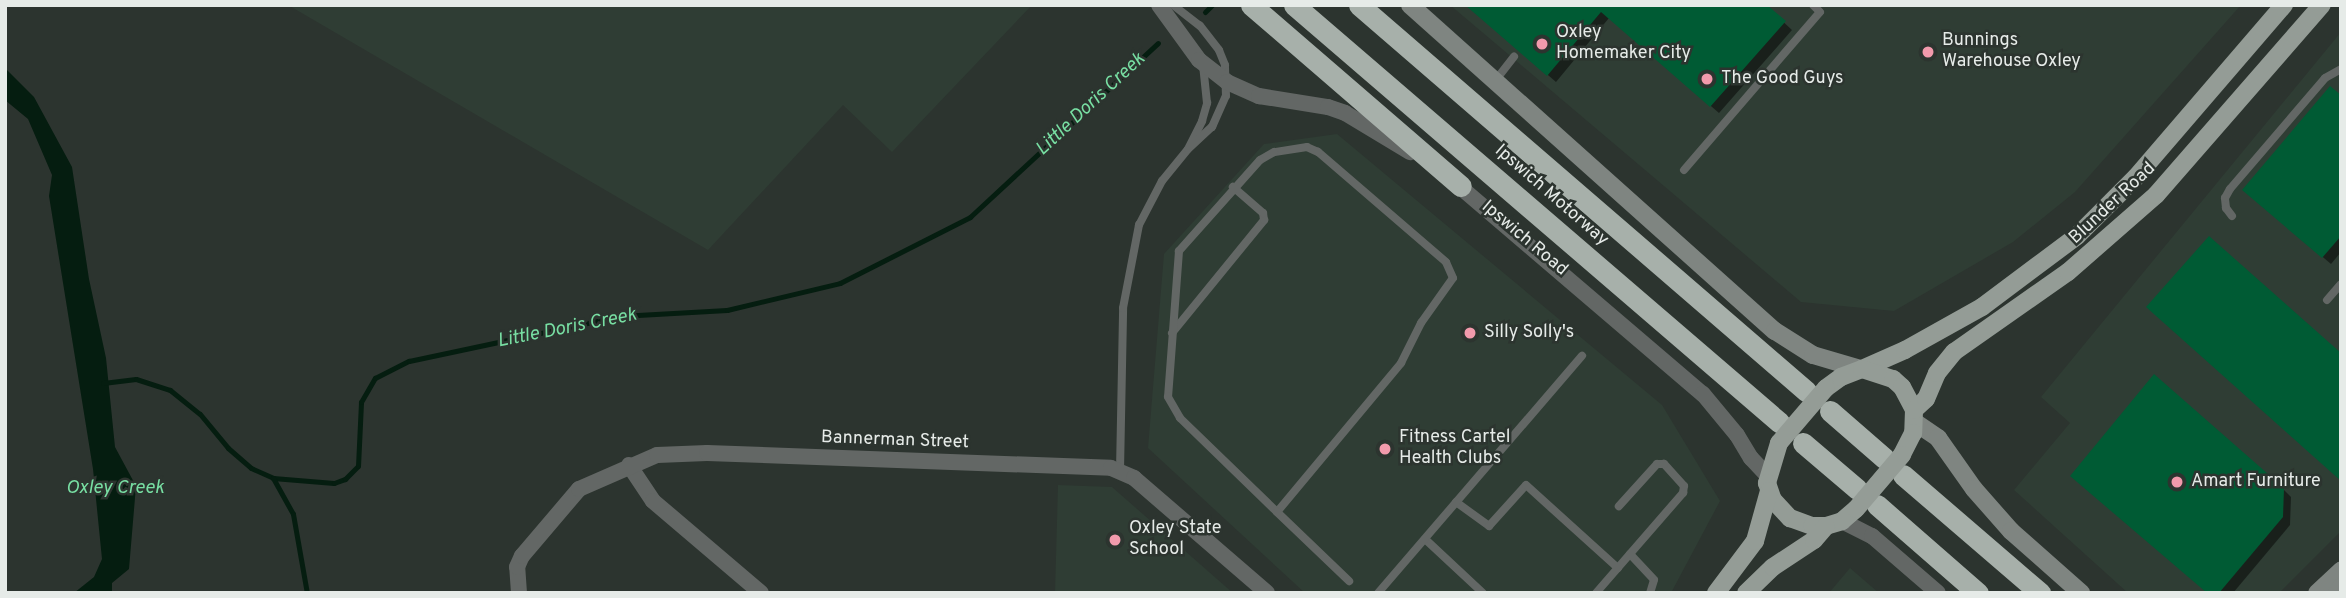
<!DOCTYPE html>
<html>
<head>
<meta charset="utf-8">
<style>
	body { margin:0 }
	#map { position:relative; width:2346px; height:598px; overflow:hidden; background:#2c342f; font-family:Overpass,sans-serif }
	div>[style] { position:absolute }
	.built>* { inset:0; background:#2f3d34 }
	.water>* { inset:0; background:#051d10 }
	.shadow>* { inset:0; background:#0007 }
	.stream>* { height:5px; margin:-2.5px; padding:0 2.5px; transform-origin:2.5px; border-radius:2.5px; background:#051d10 }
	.building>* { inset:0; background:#005b34 }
	.lane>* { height:8px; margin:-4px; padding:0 4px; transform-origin:4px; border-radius:4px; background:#636765 }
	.street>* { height:16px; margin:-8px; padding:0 8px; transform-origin:8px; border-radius:8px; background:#636765 }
	.secondary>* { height:18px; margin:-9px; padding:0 9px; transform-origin:9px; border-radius:9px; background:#7f8581 }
	.primary>* { height:18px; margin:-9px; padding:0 9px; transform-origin:9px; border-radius:9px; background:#949c96 }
	.highway>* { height:21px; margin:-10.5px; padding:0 10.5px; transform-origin:10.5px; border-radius:10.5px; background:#a7b0aa }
	.primary-bridge>* { height:18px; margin:-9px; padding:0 9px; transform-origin:9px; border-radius:9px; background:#949c96 }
	.dots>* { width:19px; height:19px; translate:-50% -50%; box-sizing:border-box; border:4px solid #2c342f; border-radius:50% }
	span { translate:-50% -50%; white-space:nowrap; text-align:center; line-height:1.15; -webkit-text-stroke:5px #2c342f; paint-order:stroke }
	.poi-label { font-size:18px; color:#e6ebe8 }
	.left { translate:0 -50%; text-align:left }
	.street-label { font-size:18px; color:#e6ebe8 }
	.water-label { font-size:19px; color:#78dfa3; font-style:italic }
	.frame { position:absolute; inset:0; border:7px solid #e6ebe8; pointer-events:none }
</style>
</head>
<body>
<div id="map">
	<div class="built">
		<i style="clip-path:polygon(288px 5px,1032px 5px,892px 152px,843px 105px,708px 250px)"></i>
		<i style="clip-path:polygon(1450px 5px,2241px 5px,2075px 192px,2013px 242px,1894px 311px,1801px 302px)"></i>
		<i style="clip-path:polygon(2341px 32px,2341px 531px,2279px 593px,2128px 593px,2014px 490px,2070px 423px,2041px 397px)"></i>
		<i style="clip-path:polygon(1337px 134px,1662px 405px,1720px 501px,1671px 593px,1305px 593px,1148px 448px,1164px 254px,1264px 144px)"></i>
		<i style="clip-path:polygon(1058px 485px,1112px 487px,1233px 593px,1055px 593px)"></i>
		<i style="clip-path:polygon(1850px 568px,1879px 593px,1829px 593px)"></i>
	</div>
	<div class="water">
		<i style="clip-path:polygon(5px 68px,34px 97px,72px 167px,89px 279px,106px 358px,115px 447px,136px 486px,129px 569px,112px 583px,112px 593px,74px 593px,94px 577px,102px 559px,93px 469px,49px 196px,52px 175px,28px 119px,5px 100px)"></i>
	</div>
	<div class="shadow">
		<i style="clip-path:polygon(1467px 5px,1765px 5px,1792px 30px,1719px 113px,1609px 18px,1556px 82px)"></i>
		<i style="clip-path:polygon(2341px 97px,2341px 252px,2331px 264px,2252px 197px)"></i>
		<i style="clip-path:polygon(2283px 489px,2291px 497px,2290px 525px,2233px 593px,2208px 593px)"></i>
	</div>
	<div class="stream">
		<i style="left:1205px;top:12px;width:10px;rotate:-45deg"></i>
		<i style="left:103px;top:383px;width:33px;rotate:-7deg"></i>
		<i style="left:136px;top:379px;width:36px;rotate:18deg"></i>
		<i style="left:170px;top:390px;width:38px;rotate:39deg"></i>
		<i style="left:200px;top:414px;width:44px;rotate:50.5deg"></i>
		<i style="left:228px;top:448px;width:30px;rotate:41deg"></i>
		<i style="left:251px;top:468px;width:24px;rotate:24deg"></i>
		<i style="left:273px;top:478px;width:61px;rotate:4.7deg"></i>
		<i style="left:334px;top:483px;width:12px;rotate:-20deg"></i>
		<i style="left:345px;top:479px;width:18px;rotate:-45deg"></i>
		<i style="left:358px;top:466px;width:64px;rotate:-87.3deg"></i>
		<i style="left:361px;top:402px;width:28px;rotate:-60deg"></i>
		<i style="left:375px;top:378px;width:38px;rotate:-27deg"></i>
		<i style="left:409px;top:361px;width:216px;rotate:-12deg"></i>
		<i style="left:620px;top:316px;width:107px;rotate:-3.2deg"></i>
		<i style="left:727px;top:310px;width:116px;rotate:-13.4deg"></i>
		<i style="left:840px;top:283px;width:146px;rotate:-26.9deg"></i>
		<i style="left:970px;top:217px;width:256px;rotate:-42.8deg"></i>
		<i style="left:273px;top:478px;width:41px;rotate:60.9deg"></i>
		<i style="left:293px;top:514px;width:80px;rotate:80deg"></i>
	</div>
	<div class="building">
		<i style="clip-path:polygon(1465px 5px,1767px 5px,1786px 21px,1710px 107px,1601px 12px,1547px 76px)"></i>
		<i style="clip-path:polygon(2330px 86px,2341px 95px,2341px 236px,2322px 258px,2242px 190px)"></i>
		<i style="clip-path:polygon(2209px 236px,2341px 353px,2341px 481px,2146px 307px)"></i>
		<i style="clip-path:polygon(2154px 374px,2284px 488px,2283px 517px,2219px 593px,2207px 593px,2070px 476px)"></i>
	</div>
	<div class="lane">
		<i style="left:1495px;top:81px;width:31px;rotate:-52deg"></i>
		<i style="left:1189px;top:147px;width:29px;rotate:-63deg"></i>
		<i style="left:1202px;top:121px;width:19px;rotate:-74deg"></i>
		<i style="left:1207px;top:103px;width:37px;rotate:-96deg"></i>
		<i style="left:1684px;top:170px;width:208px;rotate:-49.3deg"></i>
		<i style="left:1820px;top:12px;width:10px;rotate:-135deg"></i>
		<i style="left:2232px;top:216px;width:10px;rotate:-127deg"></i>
		<i style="left:2226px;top:208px;width:10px;rotate:-96deg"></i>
		<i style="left:2225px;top:198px;width:10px;rotate:-61deg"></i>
		<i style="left:2230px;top:189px;width:146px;rotate:-49.4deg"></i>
		<i style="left:2325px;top:78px;width:18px;rotate:-29deg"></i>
		<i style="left:2327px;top:300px;width:21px;rotate:-49deg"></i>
		<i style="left:1172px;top:333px;width:146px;rotate:-50.8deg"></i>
		<i style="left:1264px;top:220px;width:7px;rotate:-98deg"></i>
		<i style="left:1263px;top:213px;width:40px;rotate:-139deg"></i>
		<i style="left:1120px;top:471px;width:163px;rotate:-88.9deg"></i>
		<i style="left:1123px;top:308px;width:85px;rotate:-79.1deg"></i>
		<i style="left:1139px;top:225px;width:50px;rotate:-62.4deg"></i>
		<i style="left:1162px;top:181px;width:41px;rotate:-50.9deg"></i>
		<i style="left:1188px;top:149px;width:33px;rotate:-43deg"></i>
		<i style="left:1212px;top:127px;width:34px;rotate:-66deg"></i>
		<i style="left:1226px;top:96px;width:31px;rotate:-92deg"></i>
		<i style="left:1225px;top:65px;width:16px;rotate:-112deg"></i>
		<i style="left:1219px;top:50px;width:31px;rotate:-128deg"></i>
		<i style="left:1200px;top:26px;width:34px;rotate:-142deg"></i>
		<i style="left:1456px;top:502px;width:41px;rotate:36deg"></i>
		<i style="left:1489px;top:526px;width:55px;rotate:-47.9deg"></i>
		<i style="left:1526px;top:485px;width:124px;rotate:42.1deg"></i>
		<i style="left:1277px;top:512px;width:194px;rotate:-50.2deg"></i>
		<i style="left:1401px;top:363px;width:45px;rotate:-63.4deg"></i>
		<i style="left:1421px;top:323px;width:55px;rotate:-54.6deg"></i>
		<i style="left:1453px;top:278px;width:17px;rotate:-114deg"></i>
		<i style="left:1446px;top:262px;width:169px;rotate:-139.3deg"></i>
		<i style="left:1318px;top:152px;width:12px;rotate:-156deg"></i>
		<i style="left:1307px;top:147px;width:33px;rotate:171deg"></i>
		<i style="left:1274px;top:152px;width:16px;rotate:150deg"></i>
		<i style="left:1260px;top:160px;width:122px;rotate:131.7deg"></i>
		<i style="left:1179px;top:251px;width:146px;rotate:94.3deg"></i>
		<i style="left:1168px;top:397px;width:24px;rotate:60deg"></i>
		<i style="left:1180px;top:418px;width:135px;rotate:44.1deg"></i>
		<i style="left:1277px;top:512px;width:100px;rotate:43.8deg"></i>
		<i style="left:1425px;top:539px;width:79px;rotate:43deg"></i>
		<i style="left:1630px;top:554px;width:35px;rotate:47deg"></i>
		<i style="left:1654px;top:580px;width:14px;rotate:107deg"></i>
		<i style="left:1378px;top:593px;width:313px;rotate:-49.3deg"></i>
		<i style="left:1596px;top:593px;width:133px;rotate:-49deg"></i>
		<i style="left:1683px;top:493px;width:7px;rotate:-82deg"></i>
		<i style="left:1684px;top:486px;width:30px;rotate:-132deg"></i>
		<i style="left:1664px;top:464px;width:7px;rotate:180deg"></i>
		<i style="left:1657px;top:464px;width:57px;rotate:132.1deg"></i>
	</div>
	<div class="street">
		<i style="left:1159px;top:5px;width:68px;rotate:54deg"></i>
		<i style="left:1199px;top:60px;width:36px;rotate:38deg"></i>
		<i style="left:1227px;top:82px;width:35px;rotate:24deg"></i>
		<i style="left:1259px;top:96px;width:70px;rotate:9.1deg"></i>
		<i style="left:1328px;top:107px;width:18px;rotate:19deg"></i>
		<i style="left:1345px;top:113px;width:76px;rotate:31deg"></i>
		<i style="left:1452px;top:180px;width:330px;rotate:40.5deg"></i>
		<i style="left:1703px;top:394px;width:53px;rotate:50.3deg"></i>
		<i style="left:1737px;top:435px;width:27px;rotate:59deg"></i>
		<i style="left:1751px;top:458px;width:25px;rotate:47deg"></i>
		<i style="left:629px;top:465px;width:43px;rotate:56.3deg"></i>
		<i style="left:653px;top:501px;width:142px;rotate:40.4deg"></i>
		<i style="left:1842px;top:521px;width:34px;rotate:27deg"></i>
		<i style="left:1872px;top:536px;width:87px;rotate:40.8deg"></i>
		<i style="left:519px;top:593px;width:26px;rotate:-94deg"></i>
		<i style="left:517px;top:567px;width:12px;rotate:-66deg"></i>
		<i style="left:522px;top:556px;width:88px;rotate:-49.6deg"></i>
		<i style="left:579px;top:489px;width:85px;rotate:-23.6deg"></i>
		<i style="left:657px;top:455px;width:50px;rotate:-2.3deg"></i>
		<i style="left:707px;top:453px;width:404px;rotate:2.1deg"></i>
		<i style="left:1111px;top:468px;width:25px;rotate:23deg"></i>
		<i style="left:1134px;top:478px;width:176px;rotate:40.8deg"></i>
	</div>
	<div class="secondary">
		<i style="left:1410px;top:5px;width:489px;rotate:41.8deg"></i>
		<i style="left:1775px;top:331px;width:45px;rotate:32.3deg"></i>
		<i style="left:1813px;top:355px;width:49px;rotate:16.6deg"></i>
		<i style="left:1916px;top:423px;width:27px;rotate:34deg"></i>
		<i style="left:1938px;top:438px;width:62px;rotate:54.8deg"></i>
		<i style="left:1974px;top:489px;width:56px;rotate:48.6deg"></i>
		<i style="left:2011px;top:531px;width:94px;rotate:41.5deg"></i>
		<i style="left:2317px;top:593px;width:33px;rotate:-43deg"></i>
		<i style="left:2337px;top:593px;width:7px;rotate:-56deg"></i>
	</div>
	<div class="primary">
		<i style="left:1862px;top:369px;width:47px;rotate:-23.8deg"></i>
		<i style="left:1905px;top:350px;width:88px;rotate:-29.2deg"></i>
		<i style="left:1982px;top:307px;width:119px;rotate:-36.8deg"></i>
		<i style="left:2077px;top:236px;width:83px;rotate:-45deg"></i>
		<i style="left:2136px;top:177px;width:227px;rotate:-49.3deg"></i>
		<i style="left:1826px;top:388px;width:19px;rotate:-36deg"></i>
		<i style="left:1841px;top:377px;width:22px;rotate:-21deg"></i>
		<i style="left:1862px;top:369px;width:33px;rotate:18deg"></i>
		<i style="left:1893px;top:379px;width:12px;rotate:42deg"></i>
		<i style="left:1902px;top:387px;width:26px;rotate:62deg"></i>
		<i style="left:1914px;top:410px;width:23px;rotate:92deg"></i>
		<i style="left:1913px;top:433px;width:25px;rotate:117deg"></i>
		<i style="left:1914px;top:410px;width:16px;rotate:-43deg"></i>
		<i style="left:1926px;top:399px;width:28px;rotate:-67deg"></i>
		<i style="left:1937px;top:373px;width:27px;rotate:-51deg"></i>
		<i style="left:1954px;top:352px;width:139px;rotate:-35.1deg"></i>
		<i style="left:2068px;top:272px;width:117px;rotate:-41.2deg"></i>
		<i style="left:2156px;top:195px;width:252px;rotate:-48.9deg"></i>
		<i style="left:1779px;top:443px;width:42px;rotate:106.7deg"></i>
		<i style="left:1767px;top:483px;width:18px;rotate:71deg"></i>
		<i style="left:1773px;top:500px;width:25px;rotate:47deg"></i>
		<i style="left:1790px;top:518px;width:23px;rotate:20deg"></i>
		<i style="left:1812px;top:526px;width:14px"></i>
		<i style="left:1826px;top:526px;width:17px;rotate:-17deg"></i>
		<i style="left:1842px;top:521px;width:18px;rotate:-41deg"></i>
		<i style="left:1716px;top:593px;width:65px;rotate:-53.1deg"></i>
		<i style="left:1755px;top:541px;width:52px;rotate:-74.4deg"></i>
		<i style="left:1746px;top:593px;width:37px;rotate:-44deg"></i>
		<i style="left:1773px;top:567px;width:49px;rotate:-33.4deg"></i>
		<i style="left:1814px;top:540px;width:18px;rotate:-49deg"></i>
	</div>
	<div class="highway">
		<i style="left:1251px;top:5px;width:277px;rotate:40.8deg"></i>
		<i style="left:1294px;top:5px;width:640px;rotate:40.69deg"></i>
		<i style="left:1359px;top:5px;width:591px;rotate:40.81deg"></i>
		<i style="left:1830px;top:411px;width:72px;rotate:41deg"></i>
		<i style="left:1803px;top:443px;width:71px;rotate:40.4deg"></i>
		<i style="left:1903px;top:475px;width:181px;rotate:40.7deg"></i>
		<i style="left:1877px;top:505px;width:134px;rotate:41.1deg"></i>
	</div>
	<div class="primary-bridge">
		<i style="left:1779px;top:443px;width:72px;rotate:-49.5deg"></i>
		<i style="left:1856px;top:509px;width:71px;rotate:-49.6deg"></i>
	</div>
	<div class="dots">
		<i style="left:1542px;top:44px;background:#f29aac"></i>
		<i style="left:1928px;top:52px;background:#f29aac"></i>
		<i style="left:1707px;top:79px;background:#f29aac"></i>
		<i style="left:1470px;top:333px;background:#f29aac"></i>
		<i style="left:1385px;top:449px;background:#f29aac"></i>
		<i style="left:2177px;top:482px;background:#f29aac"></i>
		<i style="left:1115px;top:540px;background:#f29aac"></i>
	</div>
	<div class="poi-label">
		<span class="left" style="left:1556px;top:44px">Oxley<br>Homemaker City</span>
		<span class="left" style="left:1942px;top:52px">Bunnings<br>Warehouse Oxley</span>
		<span class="left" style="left:1721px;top:79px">The Good Guys</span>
		<span class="left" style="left:1484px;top:333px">Silly Solly's</span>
		<span class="left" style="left:1399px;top:449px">Fitness Cartel<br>Health Clubs</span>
		<span class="left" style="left:2191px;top:482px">Amart Furniture</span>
		<span class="left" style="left:1129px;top:540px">Oxley State<br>School</span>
	</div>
	<div class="street-label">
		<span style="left:1551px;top:196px;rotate:41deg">Ipswich Motorway</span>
		<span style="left:2113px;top:204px;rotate:-43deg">Blunder Road</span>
		<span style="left:1524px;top:239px;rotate:40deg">Ipswich Road</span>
		<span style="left:895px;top:441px;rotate:2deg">Bannerman Street</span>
	</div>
	<div class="water-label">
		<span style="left:1091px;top:105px;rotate:-43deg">Little Doris Creek</span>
		<span style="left:567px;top:329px;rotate:-11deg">Little Doris Creek</span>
		<span style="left:115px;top:489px">Oxley Creek</span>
	</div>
	<div class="frame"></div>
</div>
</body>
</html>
